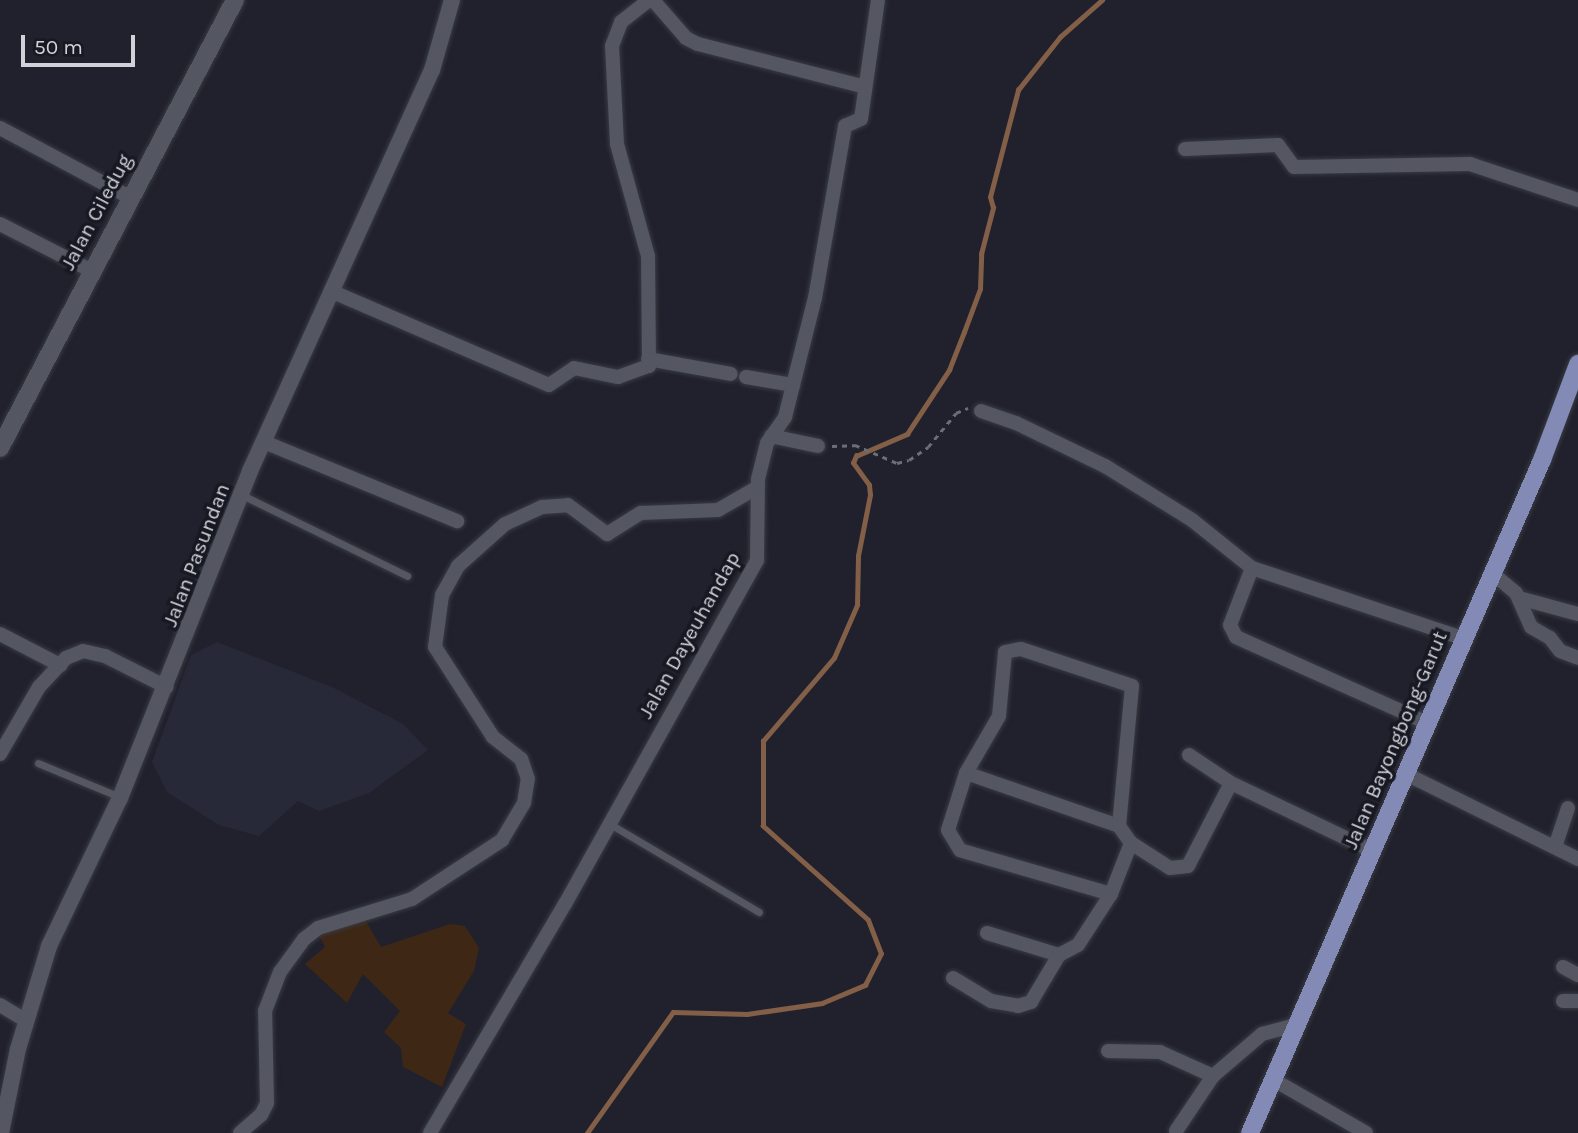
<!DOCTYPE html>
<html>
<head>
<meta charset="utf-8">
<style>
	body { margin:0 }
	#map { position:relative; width:1578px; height:1133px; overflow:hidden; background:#20212c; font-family:Karla,sans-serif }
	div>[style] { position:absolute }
	.built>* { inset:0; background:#272939 }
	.green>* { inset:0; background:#3e2715 }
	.stream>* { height:4.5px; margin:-2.25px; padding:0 2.25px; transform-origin:2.25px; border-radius:2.25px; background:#825f46 }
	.path>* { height:2.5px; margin-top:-1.25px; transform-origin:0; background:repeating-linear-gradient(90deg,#6c6d76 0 5px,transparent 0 10px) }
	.roads { filter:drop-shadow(0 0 2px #393b43) drop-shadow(0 0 2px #393b43) }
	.service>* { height:7px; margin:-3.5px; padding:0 3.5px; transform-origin:3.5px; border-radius:3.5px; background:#545662 }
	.minor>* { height:14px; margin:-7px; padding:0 7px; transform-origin:7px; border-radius:7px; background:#545662 }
	.tertiary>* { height:16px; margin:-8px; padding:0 8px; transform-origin:8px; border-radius:8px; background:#545662 }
	.secondary>* { height:18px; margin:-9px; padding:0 9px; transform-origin:9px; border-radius:9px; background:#545662 }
	.primary>* { height:18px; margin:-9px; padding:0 9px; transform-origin:9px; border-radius:9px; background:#838ab6 }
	span { translate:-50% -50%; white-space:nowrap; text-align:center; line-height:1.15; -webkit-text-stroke:7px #161822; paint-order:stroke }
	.street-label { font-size:21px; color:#d1d2d9 }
	.scale { position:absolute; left:21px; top:35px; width:114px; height:32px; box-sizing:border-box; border:4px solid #d1d2d9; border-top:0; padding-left:9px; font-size:21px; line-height:24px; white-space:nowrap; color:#d1d2d9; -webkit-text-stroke:5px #161822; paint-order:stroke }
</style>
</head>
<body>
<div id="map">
	<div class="built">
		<i style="clip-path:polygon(217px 642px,332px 687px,403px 724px,428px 750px,369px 793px,319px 811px,298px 801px,259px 836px,219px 825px,167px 792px,152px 762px,191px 655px)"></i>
	</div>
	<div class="green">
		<i style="clip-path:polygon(363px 916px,381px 947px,450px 924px,465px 926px,479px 948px,474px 971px,448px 1013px,466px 1024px,442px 1087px,403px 1067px,401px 1048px,384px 1032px,400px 1011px,363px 974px,347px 1003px,305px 964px,325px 947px,317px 932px)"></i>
	</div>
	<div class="stream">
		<i style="left:587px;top:1133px;width:148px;rotate:-54.6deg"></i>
		<i style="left:673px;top:1012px;width:74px;rotate:1.5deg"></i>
		<i style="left:747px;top:1014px;width:76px;rotate:-8.3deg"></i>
		<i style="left:822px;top:1003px;width:47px;rotate:-22.7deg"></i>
		<i style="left:865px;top:985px;width:35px;rotate:-63deg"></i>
		<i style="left:881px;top:954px;width:36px;rotate:-111deg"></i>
		<i style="left:868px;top:920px;width:141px;rotate:-138.2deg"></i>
		<i style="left:763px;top:826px;width:85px;rotate:-90deg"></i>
		<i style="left:763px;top:741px;width:109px;rotate:-49.5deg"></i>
		<i style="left:834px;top:658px;width:58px;rotate:-66.5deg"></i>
		<i style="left:857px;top:605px;width:49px;rotate:-88.8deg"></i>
		<i style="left:858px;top:556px;width:62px;rotate:-78.9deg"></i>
		<i style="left:870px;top:495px;width:10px;rotate:-96deg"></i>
		<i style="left:869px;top:485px;width:27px;rotate:-126deg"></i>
		<i style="left:853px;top:463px;width:8px;rotate:-67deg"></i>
		<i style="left:856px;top:456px;width:56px;rotate:-23.3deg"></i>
		<i style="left:907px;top:434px;width:77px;rotate:-56.7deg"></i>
		<i style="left:949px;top:370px;width:41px;rotate:-68.5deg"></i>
		<i style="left:964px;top:332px;width:46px;rotate:-69.6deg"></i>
		<i style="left:980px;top:289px;width:35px;rotate:-88deg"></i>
		<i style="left:981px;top:254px;width:48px;rotate:-75.4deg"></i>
		<i style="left:993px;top:208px;width:11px;rotate:-105deg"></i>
		<i style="left:990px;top:197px;width:111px;rotate:-75.3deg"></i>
		<i style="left:1018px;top:90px;width:68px;rotate:-51.6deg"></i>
		<i style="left:1060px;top:37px;width:56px;rotate:-41.4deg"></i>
	</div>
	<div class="path">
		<i style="left:832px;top:446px;width:23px;rotate:-2deg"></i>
		<i style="left:855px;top:445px;width:46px;rotate:23.2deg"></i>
		<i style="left:897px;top:463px;width:12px;rotate:-14deg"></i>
		<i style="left:909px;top:460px;width:23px;rotate:-34deg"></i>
		<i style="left:928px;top:447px;width:44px;rotate:-50.5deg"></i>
		<i style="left:956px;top:413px;width:13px;rotate:-23deg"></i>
	</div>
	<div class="roads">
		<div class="service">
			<i style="left:242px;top:495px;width:184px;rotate:26.1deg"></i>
			<i style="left:38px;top:763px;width:89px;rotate:22.5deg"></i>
			<i style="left:610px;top:824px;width:173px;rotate:30.6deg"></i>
		</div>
		<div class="minor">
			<i style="left:653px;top:0;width:50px;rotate:49deg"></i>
			<i style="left:686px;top:38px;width:13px;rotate:27deg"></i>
			<i style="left:698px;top:44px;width:172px;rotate:14.4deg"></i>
			<i style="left:0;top:128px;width:146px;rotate:28.1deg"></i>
			<i style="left:1185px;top:149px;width:93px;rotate:-2.5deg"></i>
			<i style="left:1278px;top:145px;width:27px;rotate:54deg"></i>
			<i style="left:1294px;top:167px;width:176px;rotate:-1deg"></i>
			<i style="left:1470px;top:164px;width:114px;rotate:18.4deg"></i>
			<i style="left:0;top:224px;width:101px;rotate:27.1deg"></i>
			<i style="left:333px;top:292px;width:235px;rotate:23.3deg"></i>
			<i style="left:549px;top:385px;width:30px;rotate:-34deg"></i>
			<i style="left:574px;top:368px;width:45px;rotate:11.6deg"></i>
			<i style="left:618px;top:377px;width:33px;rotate:-20deg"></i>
			<i style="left:649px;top:366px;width:110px;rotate:-90.5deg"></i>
			<i style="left:648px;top:256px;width:116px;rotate:-105.5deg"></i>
			<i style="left:617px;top:144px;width:98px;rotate:-92.9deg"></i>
			<i style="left:612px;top:46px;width:26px;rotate:-69deg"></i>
			<i style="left:621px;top:22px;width:36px;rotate:-38deg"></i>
			<i style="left:648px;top:359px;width:84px;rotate:10.2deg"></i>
			<i style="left:746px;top:377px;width:48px;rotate:9.7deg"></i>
			<i style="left:981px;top:411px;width:37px;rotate:19deg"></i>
			<i style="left:1016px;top:423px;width:99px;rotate:25.8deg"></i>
			<i style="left:1105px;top:466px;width:102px;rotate:31.8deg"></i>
			<i style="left:1192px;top:520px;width:77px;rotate:38.7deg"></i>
			<i style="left:1252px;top:568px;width:222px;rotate:18.4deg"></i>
			<i style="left:771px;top:436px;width:48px;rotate:12deg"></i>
			<i style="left:264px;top:442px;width:209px;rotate:22.3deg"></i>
			<i style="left:1252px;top:568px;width:61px;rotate:111.1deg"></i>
			<i style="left:1230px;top:625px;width:13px;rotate:63deg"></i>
			<i style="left:1236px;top:637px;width:209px;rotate:24.2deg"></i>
			<i style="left:1492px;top:573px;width:31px;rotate:40deg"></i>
			<i style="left:1516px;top:593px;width:37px;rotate:66deg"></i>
			<i style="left:1531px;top:627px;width:22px;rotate:30deg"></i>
			<i style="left:1550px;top:638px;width:16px;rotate:52deg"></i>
			<i style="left:1560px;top:651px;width:19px;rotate:21deg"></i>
			<i style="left:1519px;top:598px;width:61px;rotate:15.2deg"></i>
			<i style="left:0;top:634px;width:68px;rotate:27.3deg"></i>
			<i style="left:0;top:754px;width:78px;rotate:-59.8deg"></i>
			<i style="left:39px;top:687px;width:40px;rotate:-47deg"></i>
			<i style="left:66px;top:658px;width:18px;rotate:-22deg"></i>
			<i style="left:83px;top:651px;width:23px;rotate:13deg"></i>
			<i style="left:105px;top:656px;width:69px;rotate:26.6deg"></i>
			<i style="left:1189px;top:755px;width:50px;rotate:33.7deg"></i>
			<i style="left:1231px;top:783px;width:157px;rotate:25.6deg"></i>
			<i style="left:966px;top:773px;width:162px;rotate:19.1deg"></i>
			<i style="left:1119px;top:826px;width:21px;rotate:55deg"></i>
			<i style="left:1131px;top:843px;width:46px;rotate:32.7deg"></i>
			<i style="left:1170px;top:868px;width:18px;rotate:-6deg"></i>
			<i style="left:1188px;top:866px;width:93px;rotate:-62.6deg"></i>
			<i style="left:1406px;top:774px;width:192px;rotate:26.3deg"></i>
			<i style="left:1555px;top:847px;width:41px;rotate:-71.6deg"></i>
			<i style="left:1111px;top:894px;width:157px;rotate:-163.8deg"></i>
			<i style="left:960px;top:850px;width:23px;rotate:-121deg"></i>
			<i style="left:948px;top:830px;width:60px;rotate:-72.5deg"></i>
			<i style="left:966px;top:773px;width:66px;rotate:-59.9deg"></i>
			<i style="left:999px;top:716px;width:64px;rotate:-84.6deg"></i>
			<i style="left:1005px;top:652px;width:16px;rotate:-11deg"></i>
			<i style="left:1021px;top:649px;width:117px;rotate:18.4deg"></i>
			<i style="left:1132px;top:686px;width:141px;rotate:95.3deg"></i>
			<i style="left:987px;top:933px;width:75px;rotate:17deg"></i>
			<i style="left:1563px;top:967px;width:17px;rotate:28deg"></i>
			<i style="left:953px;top:978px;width:44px;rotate:31.2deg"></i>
			<i style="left:991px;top:1001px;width:27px;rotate:10deg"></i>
			<i style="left:1018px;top:1006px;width:14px;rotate:-17deg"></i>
			<i style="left:1031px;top:1002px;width:55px;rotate:-59.2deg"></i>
			<i style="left:1059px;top:955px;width:21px;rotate:-28deg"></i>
			<i style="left:1078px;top:945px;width:61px;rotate:-57.1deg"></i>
			<i style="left:1111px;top:894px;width:55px;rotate:-68.6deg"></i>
			<i style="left:1563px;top:1001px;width:15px"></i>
			<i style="left:0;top:1005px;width:31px;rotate:31deg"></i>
			<i style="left:1108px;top:1051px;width:52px;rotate:1.1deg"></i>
			<i style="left:1160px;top:1052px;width:58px;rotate:24.4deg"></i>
			<i style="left:1274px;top:1080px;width:106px;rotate:29.9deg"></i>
			<i style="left:1176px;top:1131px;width:66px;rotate:-56.1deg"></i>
			<i style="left:1213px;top:1076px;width:65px;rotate:-40.6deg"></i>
			<i style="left:1262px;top:1034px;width:38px;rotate:-15deg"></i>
			<i style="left:240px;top:1133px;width:28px;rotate:-41deg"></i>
			<i style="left:261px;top:1115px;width:13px;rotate:-63deg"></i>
			<i style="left:267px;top:1103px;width:92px;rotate:-91.2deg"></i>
			<i style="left:265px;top:1011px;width:42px;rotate:-69deg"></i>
			<i style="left:280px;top:972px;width:41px;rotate:-54deg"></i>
			<i style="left:304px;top:939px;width:18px;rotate:-38deg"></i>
			<i style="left:318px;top:928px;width:98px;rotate:-17.1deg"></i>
			<i style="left:412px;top:899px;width:108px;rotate:-33.2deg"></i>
			<i style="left:502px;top:840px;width:43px;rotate:-59.3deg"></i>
			<i style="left:524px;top:803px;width:24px;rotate:-81deg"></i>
			<i style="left:528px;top:779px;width:21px;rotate:-109deg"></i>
			<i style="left:521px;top:759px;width:36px;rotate:-142deg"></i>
			<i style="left:493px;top:737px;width:107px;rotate:-122.8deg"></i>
			<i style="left:435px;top:647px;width:52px;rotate:-82.3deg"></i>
			<i style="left:442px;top:595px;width:33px;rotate:-61deg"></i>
			<i style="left:458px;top:566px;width:63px;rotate:-41.8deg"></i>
			<i style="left:505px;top:524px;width:41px;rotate:-24.7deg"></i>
			<i style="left:542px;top:507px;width:26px;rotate:-4deg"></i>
			<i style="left:568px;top:505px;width:49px;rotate:36.6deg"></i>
			<i style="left:607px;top:534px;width:40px;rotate:-32deg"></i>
			<i style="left:641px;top:513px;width:77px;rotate:-2.2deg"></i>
			<i style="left:718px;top:510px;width:46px;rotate:-29.9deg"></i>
			<i style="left:430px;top:1133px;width:266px;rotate:-59.5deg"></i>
			<i style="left:565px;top:904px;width:394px;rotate:-60.8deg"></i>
			<i style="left:757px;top:560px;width:81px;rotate:-89.3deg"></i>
			<i style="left:758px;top:479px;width:37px;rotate:-76deg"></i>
			<i style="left:767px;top:443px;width:32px;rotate:-55deg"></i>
			<i style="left:785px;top:417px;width:123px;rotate:-75.9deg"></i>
			<i style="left:815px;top:298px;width:175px;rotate:-80.1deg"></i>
			<i style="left:845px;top:126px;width:17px;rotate:-24deg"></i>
			<i style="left:861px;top:119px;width:120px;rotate:-81.9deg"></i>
		</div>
		<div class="tertiary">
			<i style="left:1px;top:1133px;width:86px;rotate:-78.6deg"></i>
			<i style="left:18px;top:1049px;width:108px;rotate:-73.2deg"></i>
			<i style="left:49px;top:946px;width:164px;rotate:-64.4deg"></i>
			<i style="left:120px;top:798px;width:352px;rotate:-68.3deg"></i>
			<i style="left:250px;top:471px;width:440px;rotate:-65.6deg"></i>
			<i style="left:432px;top:70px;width:73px;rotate:-74.1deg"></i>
		</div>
		<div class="secondary">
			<i style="left:0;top:448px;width:506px;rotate:-62.32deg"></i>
		</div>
		<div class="primary">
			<i style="left:1250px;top:1133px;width:734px;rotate:-66.55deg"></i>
			<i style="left:1542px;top:460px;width:103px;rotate:-69.4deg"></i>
		</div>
	</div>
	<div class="street-label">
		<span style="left:96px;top:212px;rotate:-62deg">Jalan Ciledug</span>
		<span style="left:196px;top:555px;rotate:-69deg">Jalan Pasundan</span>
		<span style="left:689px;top:635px;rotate:-61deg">Jalan Dayeuhandap</span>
		<span style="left:1395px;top:740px;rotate:-67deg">Jalan Bayongbong-Garut</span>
	</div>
	<div class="scale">50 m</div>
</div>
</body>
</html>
